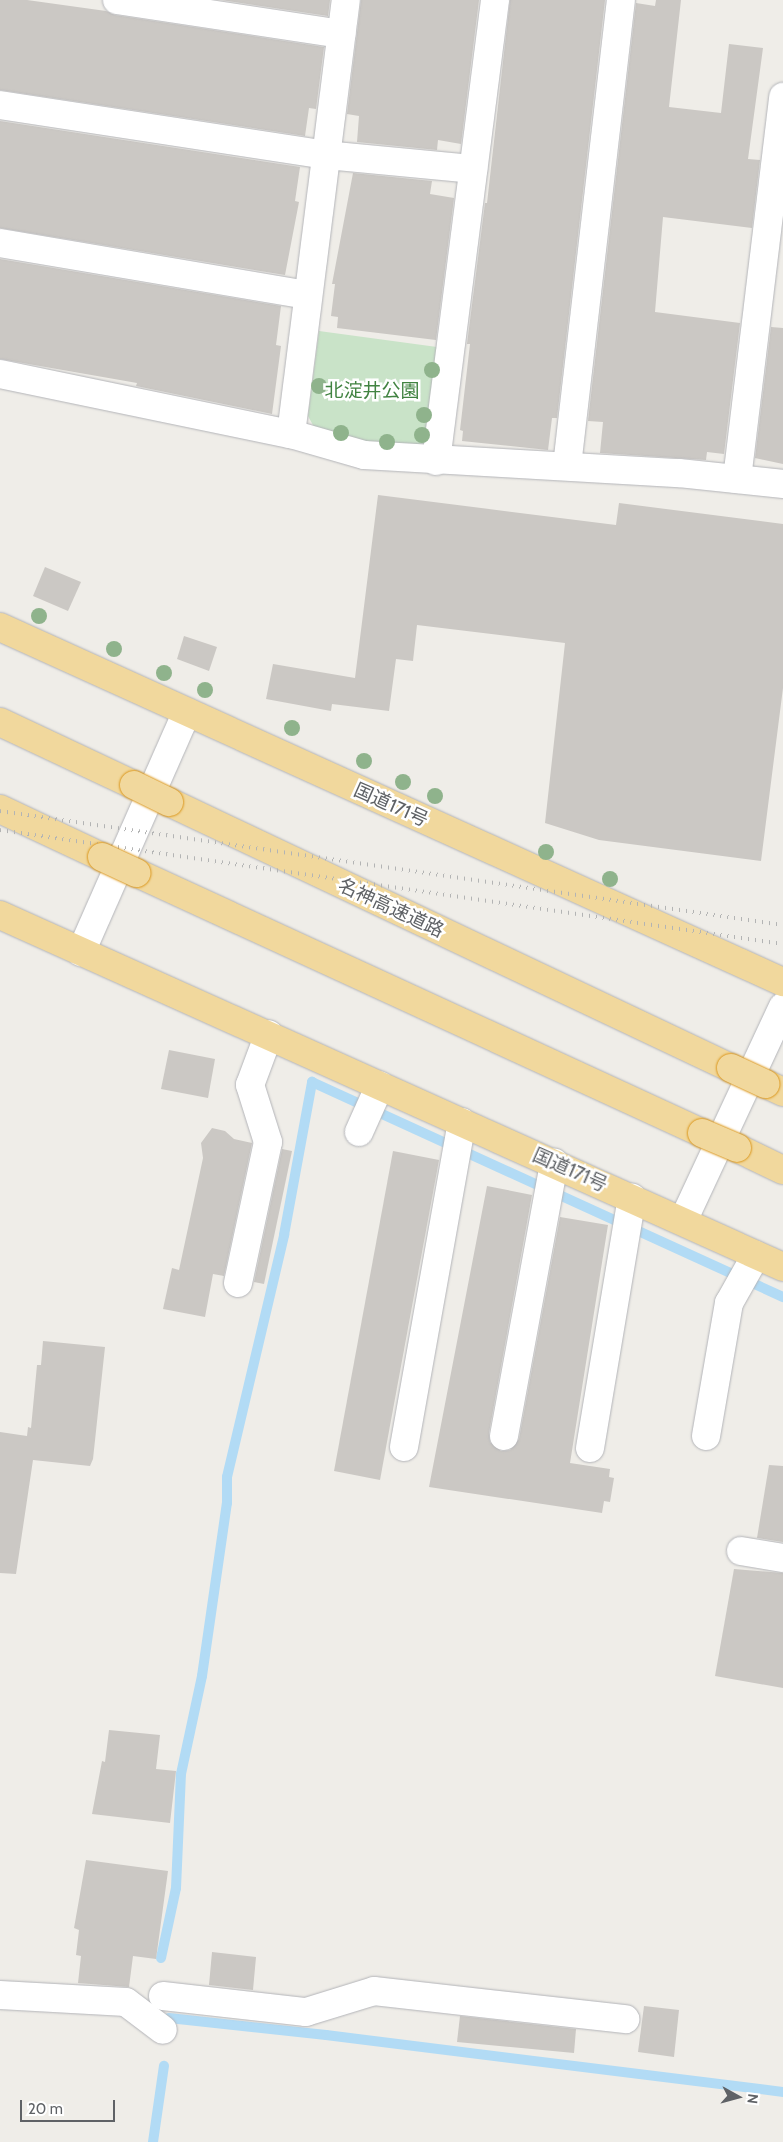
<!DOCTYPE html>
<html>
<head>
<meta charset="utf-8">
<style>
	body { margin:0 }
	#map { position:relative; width:783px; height:2142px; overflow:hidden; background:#efede8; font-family:Cabin,"Noto Sans JP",sans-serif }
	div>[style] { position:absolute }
	.green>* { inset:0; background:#c9e3c8 }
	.stream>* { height:10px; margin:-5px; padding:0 5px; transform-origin:5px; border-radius:5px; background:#b2dbf5 }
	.building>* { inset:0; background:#cbc8c4 }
	.roads { filter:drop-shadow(0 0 1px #b3b4b8) drop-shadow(0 0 1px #b3b4b8) }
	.minor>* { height:28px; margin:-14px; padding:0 14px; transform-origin:14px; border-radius:14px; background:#fff }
	.highway>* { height:28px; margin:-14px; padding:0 14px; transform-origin:14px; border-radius:14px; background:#f1d89d }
	.rail>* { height:4px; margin-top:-2px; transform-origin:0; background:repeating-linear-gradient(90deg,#b3b4b4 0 1px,transparent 0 7px) }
	.bridges { filter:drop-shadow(0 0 1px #db971c) drop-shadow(0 0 1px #db971c) }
	.highway-bridge>* { height:28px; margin:-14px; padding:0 14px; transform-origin:14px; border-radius:14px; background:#f1d89d }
	.trees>* { width:16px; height:16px; margin:-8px; border-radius:50%; background:#8fb38c }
	span { translate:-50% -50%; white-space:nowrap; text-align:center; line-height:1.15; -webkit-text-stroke:5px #fff; paint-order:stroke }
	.park-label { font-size:19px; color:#418341 }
	.street-label { font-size:19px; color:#5f6266 }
	.north { position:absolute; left:713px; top:2072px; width:50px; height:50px; -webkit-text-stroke:4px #fff; paint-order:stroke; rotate:97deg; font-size:14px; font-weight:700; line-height:20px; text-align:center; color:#5f6266 }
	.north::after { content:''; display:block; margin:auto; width:18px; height:22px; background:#5f6266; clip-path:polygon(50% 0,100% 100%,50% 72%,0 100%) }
	.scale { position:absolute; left:20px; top:2100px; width:95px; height:22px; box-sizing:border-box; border:2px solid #5f6266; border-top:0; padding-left:6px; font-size:15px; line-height:18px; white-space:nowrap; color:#5f6266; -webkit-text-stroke:4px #fff; paint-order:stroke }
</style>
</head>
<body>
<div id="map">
	<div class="green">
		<i style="clip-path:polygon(319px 331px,437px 347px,424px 451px,319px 436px,308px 416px)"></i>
	</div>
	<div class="stream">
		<i style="left:161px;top:1958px;width:72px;rotate:-77.9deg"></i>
		<i style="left:176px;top:1888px;width:114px;rotate:-87.5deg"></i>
		<i style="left:181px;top:1774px;width:100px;rotate:-77.9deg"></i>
		<i style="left:202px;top:1676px;width:175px;rotate:-81.8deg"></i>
		<i style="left:227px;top:1503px;width:26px;rotate:-90deg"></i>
		<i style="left:227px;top:1477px;width:249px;rotate:-76.7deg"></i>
		<i style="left:284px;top:1235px;width:156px;rotate:-79.6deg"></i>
		<i style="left:312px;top:1082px;width:518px;rotate:24.54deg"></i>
		<i style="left:169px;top:2018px;width:158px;rotate:6.2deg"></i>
		<i style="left:326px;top:2035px;width:461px;rotate:7.1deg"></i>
		<i style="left:153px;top:2142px;width:77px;rotate:-81.8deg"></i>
	</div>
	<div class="building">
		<i style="clip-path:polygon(0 0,27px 0,106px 11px,115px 15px,324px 47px,316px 109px,309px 108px,305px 136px,0 90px)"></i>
		<i style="clip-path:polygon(221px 0,330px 0,328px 16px)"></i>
		<i style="clip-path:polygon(361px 0,479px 0,461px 144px,438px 140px,437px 150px,357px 142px,359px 116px,347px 114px)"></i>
		<i style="clip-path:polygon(510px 0,605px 0,557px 418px,552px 418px,548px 450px,462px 441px,463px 431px,460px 430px,470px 344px,467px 344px,485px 203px,487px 203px)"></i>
		<i style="clip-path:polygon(656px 0,681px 0,669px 107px,721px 113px,729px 44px,763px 48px,748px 159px,760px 160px,752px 228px,663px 217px,655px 312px,740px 323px,724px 454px,707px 452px,706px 460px,600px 453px,603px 422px,588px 421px,636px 3px,655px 6px)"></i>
		<i style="clip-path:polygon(0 121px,300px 167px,295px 201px,299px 202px,285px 275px,0 228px)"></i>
		<i style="clip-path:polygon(353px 173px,432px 181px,430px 194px,454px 198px,436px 340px,337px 328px,338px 317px,331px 316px,335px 284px,332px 284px)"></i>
		<i style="clip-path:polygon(0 259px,281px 306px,276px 345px,281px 346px,272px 414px,136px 386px,137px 383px,0 359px)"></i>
		<i style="clip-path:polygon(771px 327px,783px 328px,783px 464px,755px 458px)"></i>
		<i style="clip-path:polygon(378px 495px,616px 525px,619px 503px,783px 524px,783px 688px,761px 861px,599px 840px,545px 823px,565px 643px,417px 625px,413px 661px,396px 659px,389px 711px,332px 704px,331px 711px,266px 699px,273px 664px,355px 678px)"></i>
		<i style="clip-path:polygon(45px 567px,81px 582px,68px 611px,33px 596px)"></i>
		<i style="clip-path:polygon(184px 636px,217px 647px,209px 671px,177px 659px)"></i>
		<i style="clip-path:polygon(169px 1050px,215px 1059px,208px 1098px,161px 1089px)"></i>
		<i style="clip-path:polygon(212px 1128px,225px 1131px,234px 1139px,252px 1143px,224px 1276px,213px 1274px,205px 1317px,163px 1309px,172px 1268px,179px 1270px,203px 1158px,201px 1143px)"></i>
		<i style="clip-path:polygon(282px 1149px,292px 1151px,264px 1284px,254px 1282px)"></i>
		<i style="clip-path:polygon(393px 1151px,439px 1160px,380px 1480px,334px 1471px)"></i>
		<i style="clip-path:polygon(487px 1186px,532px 1195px,489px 1433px,490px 1442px,501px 1451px,510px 1450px,519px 1439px,560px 1217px,608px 1225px,570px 1463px,610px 1469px,609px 1477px,614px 1478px,610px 1502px,604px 1501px,602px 1513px,429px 1487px)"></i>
		<i style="clip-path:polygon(43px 1341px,105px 1347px,93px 1459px,90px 1466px,33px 1460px,16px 1574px,0 1573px,0 1432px,27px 1436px,28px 1427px,31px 1428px,37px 1365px,41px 1365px)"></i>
		<i style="clip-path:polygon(769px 1465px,783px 1466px,783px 1542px,757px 1538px)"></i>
		<i style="clip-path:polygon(734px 1569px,783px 1573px,783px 1688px,715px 1676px)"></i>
		<i style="clip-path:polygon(109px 1730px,160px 1735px,156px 1769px,176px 1771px,170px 1823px,92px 1814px,102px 1761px,105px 1762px)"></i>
		<i style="clip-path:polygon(86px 1860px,168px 1871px,156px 1959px,133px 1956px,129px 1987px,78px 1983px,81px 1956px,76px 1955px,79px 1930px,74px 1928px)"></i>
		<i style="clip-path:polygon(212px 1952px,256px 1957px,253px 1990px,209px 1985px)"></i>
		<i style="clip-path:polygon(644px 2006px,679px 2010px,674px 2057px,638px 2052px)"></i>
		<i style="clip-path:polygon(460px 2016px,576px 2029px,574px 2053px,457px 2042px)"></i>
	</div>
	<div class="roads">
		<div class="minor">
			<i style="left:117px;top:0;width:227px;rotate:8.6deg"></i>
			<i style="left:0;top:105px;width:329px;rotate:8.7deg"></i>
			<i style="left:325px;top:155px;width:149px;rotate:5.4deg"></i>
			<i style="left:0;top:243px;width:311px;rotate:9.6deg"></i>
			<i style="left:0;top:374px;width:297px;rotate:11.7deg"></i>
			<i style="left:291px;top:434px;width:76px;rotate:16deg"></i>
			<i style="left:364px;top:455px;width:316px;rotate:3.3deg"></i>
			<i style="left:679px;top:473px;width:105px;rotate:6deg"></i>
			<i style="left:291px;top:434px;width:437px;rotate:-82.8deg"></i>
			<i style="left:436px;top:461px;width:465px;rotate:-82.7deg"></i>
			<i style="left:567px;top:466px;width:469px;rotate:-83.4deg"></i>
			<i style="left:737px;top:479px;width:385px;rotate:-83.1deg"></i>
			<i style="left:81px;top:952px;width:262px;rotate:-66.2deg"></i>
			<i style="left:359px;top:1132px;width:51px;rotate:-65.9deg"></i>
			<i style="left:683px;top:1221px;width:236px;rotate:-65deg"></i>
			<i style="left:238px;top:1283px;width:144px;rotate:-78deg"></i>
			<i style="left:268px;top:1142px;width:60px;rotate:-107.5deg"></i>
			<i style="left:250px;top:1085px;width:54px;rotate:-69.6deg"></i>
			<i style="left:504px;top:1436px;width:278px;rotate:-79.6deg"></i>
			<i style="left:706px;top:1436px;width:135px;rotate:-80.2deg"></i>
			<i style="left:729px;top:1303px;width:55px;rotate:-60.6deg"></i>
			<i style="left:404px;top:1447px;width:330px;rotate:-79.9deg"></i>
			<i style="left:590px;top:1448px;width:254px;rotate:-80.5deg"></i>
			<i style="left:741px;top:1551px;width:43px;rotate:9.5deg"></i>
			<i style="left:0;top:1995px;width:126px;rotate:3.2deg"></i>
			<i style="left:126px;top:2002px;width:46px;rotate:37.1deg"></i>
			<i style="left:163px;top:1996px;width:144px;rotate:6.4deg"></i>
			<i style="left:306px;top:2012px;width:71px;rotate:-17.2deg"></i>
			<i style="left:374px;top:1991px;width:253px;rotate:6.4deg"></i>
		</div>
		<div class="highway">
			<i style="left:0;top:627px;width:860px;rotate:24.39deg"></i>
			<i style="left:0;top:722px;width:148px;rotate:25.2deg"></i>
			<i style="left:169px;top:802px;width:622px;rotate:25.33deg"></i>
			<i style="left:0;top:809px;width:113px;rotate:25.2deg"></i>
			<i style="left:137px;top:873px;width:622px;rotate:24.71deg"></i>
			<i style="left:0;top:915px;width:858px;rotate:24.21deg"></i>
			<i style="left:766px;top:1084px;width:19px;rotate:25deg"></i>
			<i style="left:737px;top:1148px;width:51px;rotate:25.6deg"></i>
		</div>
	</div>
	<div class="rail">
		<i style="left:0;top:811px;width:791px;rotate:8.28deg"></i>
		<i style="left:0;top:830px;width:791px;rotate:8.28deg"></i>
	</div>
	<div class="bridges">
		<div class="highway-bridge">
			<i style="left:134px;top:785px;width:39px;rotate:26deg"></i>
			<i style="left:102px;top:857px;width:38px;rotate:25deg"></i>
			<i style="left:731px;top:1068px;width:38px;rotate:25deg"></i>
			<i style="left:702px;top:1133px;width:38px;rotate:23deg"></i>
		</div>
	</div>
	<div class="trees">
		<i style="left:432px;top:370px"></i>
		<i style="left:319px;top:386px"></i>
		<i style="left:424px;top:415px"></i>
		<i style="left:341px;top:433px"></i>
		<i style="left:422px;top:435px"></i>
		<i style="left:387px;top:442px"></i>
		<i style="left:39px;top:616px"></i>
		<i style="left:114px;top:649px"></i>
		<i style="left:164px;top:673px"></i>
		<i style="left:205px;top:690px"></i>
		<i style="left:292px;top:728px"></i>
		<i style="left:364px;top:761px"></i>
		<i style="left:403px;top:782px"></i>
		<i style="left:435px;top:796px"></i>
		<i style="left:546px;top:852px"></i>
		<i style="left:610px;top:879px"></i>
	</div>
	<div class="park-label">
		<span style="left:372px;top:391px">北淀井公園</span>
	</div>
	<div class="street-label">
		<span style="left:391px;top:805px;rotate:24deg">国道171号</span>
		<span style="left:391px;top:908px;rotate:25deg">名神高速道路</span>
		<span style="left:570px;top:1170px;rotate:24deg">国道171号</span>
	</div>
	<div class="north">N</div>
	<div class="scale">20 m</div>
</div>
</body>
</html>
